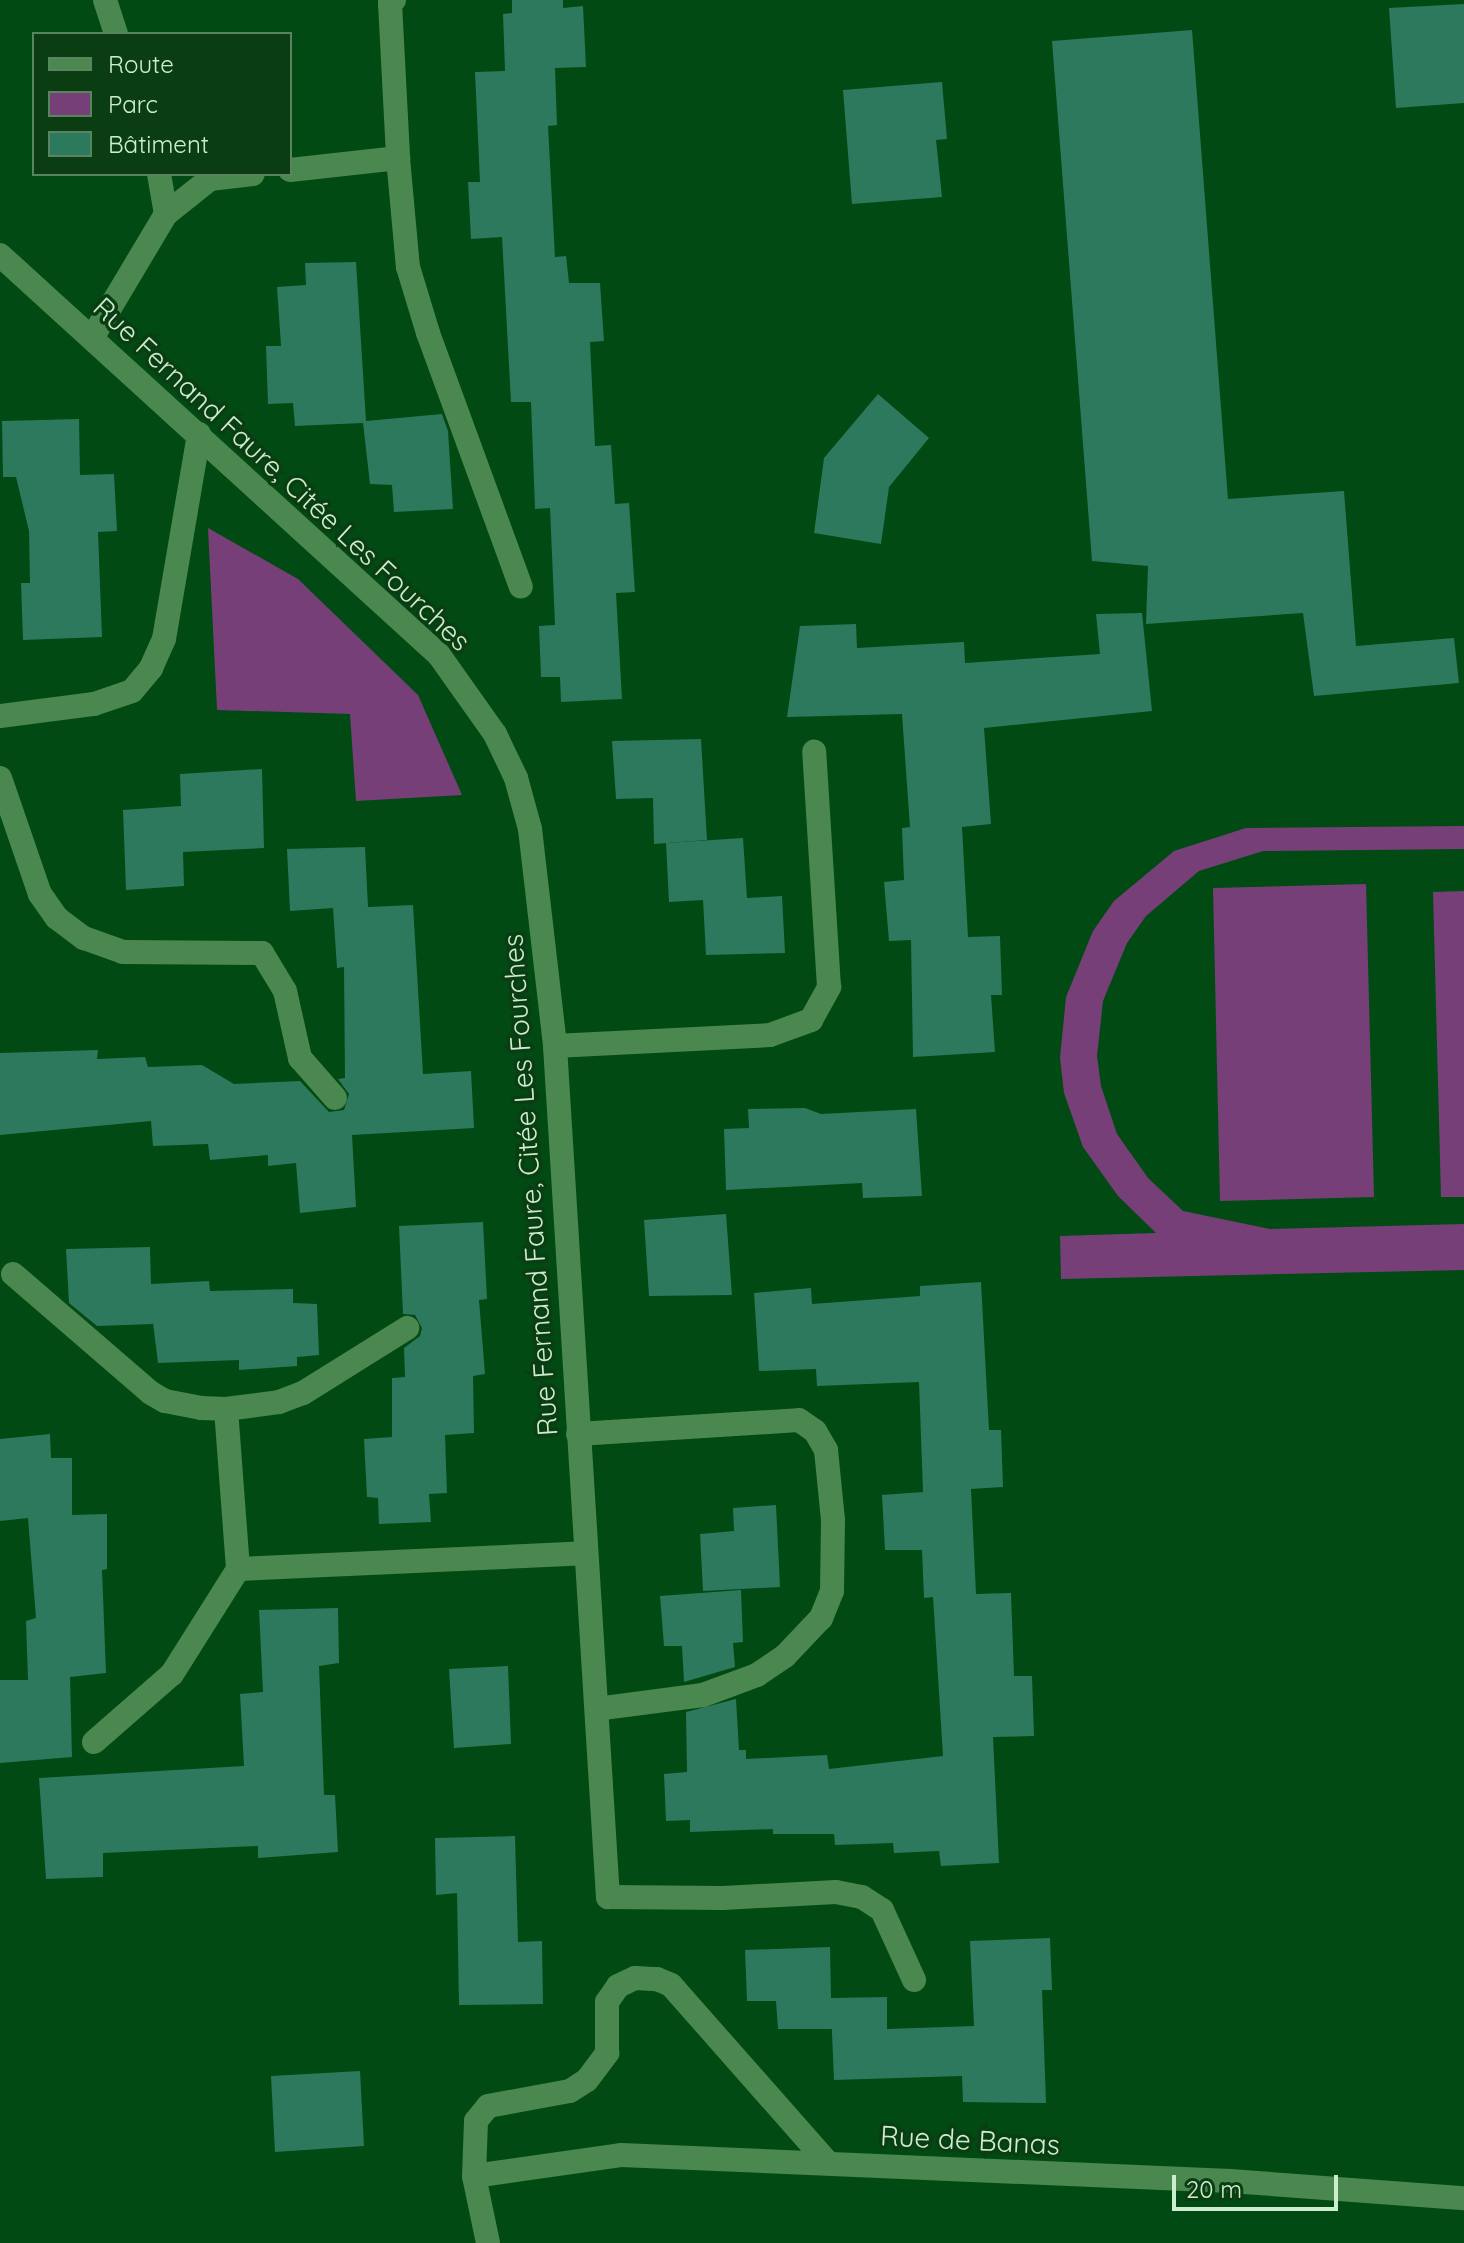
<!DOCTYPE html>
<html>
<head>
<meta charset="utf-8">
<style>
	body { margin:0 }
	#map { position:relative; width:1464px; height:2243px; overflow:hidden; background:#024a13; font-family:Quicksand,sans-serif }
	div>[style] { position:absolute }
	.green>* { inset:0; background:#763f78 }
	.building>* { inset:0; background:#2c795d }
	.minor>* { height:24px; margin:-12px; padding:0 12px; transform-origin:12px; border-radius:12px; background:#4a884f }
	span { translate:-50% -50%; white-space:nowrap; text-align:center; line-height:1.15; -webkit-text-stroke:7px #0b3d13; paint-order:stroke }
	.street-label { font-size:28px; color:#cdeece }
	.legend { position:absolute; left:32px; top:32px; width:260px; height:144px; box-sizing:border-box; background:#0b3d13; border:2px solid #59845e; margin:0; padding:10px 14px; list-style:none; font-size:24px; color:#cdeece }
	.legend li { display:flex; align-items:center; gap:16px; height:40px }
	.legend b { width:40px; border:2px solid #59845e }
	.scale { position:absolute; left:1172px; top:2175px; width:166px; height:36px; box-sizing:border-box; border:4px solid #cdeece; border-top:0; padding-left:10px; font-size:24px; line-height:28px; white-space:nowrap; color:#cdeece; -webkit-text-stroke:6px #0b3d13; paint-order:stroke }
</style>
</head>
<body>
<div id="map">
	<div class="green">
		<i style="clip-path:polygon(208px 528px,298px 579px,418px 695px,462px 795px,356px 801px,350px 714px,217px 710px)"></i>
		<i style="clip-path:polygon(1464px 826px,1464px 849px,1263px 851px,1199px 871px,1146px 916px,1127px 943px,1103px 1001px,1097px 1056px,1101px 1086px,1117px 1134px,1148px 1178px,1183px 1211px,1270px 1229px,1464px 1224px,1464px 1270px,1061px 1279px,1060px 1236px,1156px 1233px,1118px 1196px,1083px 1147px,1064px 1093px,1060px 1058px,1066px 997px,1093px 931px,1114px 901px,1174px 851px,1246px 828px)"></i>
		<i style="clip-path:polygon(1366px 884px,1374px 1197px,1220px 1201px,1213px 888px)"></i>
		<i style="clip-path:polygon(1464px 891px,1464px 1197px,1441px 1197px,1433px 892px)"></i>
	</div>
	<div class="building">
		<i style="clip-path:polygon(512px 0,563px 0,563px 8px,583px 6px,586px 67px,555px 68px,557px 125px,548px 126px,555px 257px,566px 256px,569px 283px,600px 283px,604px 341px,590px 342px,595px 446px,611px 445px,615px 504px,629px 503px,635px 592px,616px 593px,622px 699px,561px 702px,560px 677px,541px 677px,539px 626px,555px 625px,550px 508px,535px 509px,531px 402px,511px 402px,502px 237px,471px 239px,468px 182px,480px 182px,475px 72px,505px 71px,503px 14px,512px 13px)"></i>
		<i style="clip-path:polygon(1464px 4px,1464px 103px,1396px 108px,1389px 8px)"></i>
		<i style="clip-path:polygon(1192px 30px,1228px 499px,1344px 491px,1356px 646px,1454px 638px,1459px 683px,1314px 696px,1303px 613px,1146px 624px,1148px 566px,1092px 561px,1052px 41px)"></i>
		<i style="clip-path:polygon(942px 82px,947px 139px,936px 140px,942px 197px,852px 204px,843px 90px)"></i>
		<i style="clip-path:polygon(356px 262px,366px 421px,442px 414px,448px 431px,453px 509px,394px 512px,392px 485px,370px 484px,363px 423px,295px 426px,293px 403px,268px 404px,266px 346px,281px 346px,277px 287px,306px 285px,305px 263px)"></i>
		<i style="clip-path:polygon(878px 394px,929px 438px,889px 487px,881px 544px,814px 533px,824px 458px)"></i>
		<i style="clip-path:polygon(79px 419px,80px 475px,114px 474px,117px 531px,98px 532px,102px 637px,23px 640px,21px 583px,30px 583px,29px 531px,16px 477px,3px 477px,2px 421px)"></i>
		<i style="clip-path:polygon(1142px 613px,1152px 711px,984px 728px,991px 824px,962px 827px,968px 937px,1000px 936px,1002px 995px,991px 995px,995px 1052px,913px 1057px,911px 940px,889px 941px,884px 882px,904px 880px,902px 828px,910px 827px,902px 714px,787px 717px,800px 626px,856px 624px,857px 648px,964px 642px,965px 663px,1100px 654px,1096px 614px)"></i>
		<i style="clip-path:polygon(701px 739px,707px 840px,654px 844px,653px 798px,616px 799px,612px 741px)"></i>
		<i style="clip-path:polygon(262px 769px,264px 848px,183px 852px,184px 886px,126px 890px,123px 810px,181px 806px,180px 774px)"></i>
		<i style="clip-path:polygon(743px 838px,747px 898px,782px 896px,785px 953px,706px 955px,703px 900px,669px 902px,666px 843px)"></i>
		<i style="clip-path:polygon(365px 847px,368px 907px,413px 905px,423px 1074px,471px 1071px,474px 1128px,352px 1135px,356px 1207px,300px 1213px,296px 1163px,268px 1166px,268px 1155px,210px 1160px,208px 1144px,153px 1146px,151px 1121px,0 1135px,0 1053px,98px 1050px,97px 1059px,145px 1057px,148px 1067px,202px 1065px,234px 1084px,300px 1081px,329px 1112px,344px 1110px,349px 1094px,338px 1079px,345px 1078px,344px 967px,337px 968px,333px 908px,290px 911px,287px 849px)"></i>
		<i style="clip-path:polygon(805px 1108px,821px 1114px,916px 1109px,922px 1196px,863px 1198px,862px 1183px,726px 1190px,724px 1129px,749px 1128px,748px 1109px)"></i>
		<i style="clip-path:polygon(726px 1214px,732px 1295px,649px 1296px,644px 1220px)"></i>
		<i style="clip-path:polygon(483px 1222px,487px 1299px,479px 1300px,485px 1374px,473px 1376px,474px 1433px,445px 1435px,447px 1493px,429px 1494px,431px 1522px,379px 1524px,378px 1498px,367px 1497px,364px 1439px,392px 1437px,392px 1378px,405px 1377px,404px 1348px,420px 1336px,422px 1328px,415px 1315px,403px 1314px,399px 1226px)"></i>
		<i style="clip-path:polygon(150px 1247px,151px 1284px,209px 1281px,210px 1291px,293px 1289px,293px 1303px,317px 1304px,319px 1355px,297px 1357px,297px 1366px,239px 1370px,239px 1360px,158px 1363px,152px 1315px,153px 1324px,97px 1326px,69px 1303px,66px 1249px)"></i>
		<i style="clip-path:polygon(981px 1282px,989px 1430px,1001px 1430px,1003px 1487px,971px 1489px,976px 1594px,1011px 1593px,1014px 1676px,1032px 1676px,1034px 1736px,993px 1737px,999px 1863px,941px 1866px,939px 1851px,894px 1853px,893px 1843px,835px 1845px,834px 1834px,773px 1834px,773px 1829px,690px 1832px,690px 1820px,666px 1821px,664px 1774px,687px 1772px,686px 1712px,736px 1699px,739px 1750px,746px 1750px,746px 1759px,827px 1755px,829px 1769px,943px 1756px,933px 1597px,924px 1598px,922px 1550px,885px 1550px,882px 1495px,923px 1492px,919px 1382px,817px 1386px,816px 1369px,759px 1371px,754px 1293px,811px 1288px,812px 1304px,920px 1296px,920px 1286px)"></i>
		<i style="clip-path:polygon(50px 1434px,51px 1458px,72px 1458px,72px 1515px,107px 1514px,107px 1569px,102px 1570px,106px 1673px,70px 1677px,72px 1757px,0 1763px,0 1680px,28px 1680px,26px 1621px,36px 1618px,28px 1518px,0 1521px,0 1439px)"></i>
		<i style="clip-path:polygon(776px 1505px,780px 1587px,703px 1591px,700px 1534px,734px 1531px,733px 1508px)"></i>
		<i style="clip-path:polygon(741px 1590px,743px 1642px,733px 1643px,735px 1667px,684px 1682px,682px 1646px,664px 1646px,660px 1596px)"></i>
		<i style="clip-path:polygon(338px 1608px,339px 1663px,319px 1666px,324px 1795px,335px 1795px,338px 1852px,258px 1858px,258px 1846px,103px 1853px,103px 1877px,46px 1879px,39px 1778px,244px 1766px,240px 1694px,263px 1692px,259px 1610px)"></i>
		<i style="clip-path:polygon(508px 1666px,511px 1744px,454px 1748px,449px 1669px)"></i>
		<i style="clip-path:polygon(515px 1836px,518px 1942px,542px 1941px,543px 2004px,459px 2005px,457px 1893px,436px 1895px,435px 1838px)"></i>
		<i style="clip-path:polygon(1050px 1938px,1052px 1990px,1042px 1990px,1046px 2103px,963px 2102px,962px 2076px,834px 2080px,831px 2010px,832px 2029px,778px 2029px,776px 2001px,747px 2001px,745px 1950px,830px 1947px,831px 1998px,887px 1997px,887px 2029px,974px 2026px,970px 1941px)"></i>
		<i style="clip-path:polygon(360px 2071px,364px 2146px,275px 2152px,271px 2076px)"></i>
	</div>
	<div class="minor">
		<i style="left:105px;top:0;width:36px;rotate:72deg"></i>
		<i style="left:394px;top:0;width:5px;rotate:143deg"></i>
		<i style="left:390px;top:3px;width:155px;rotate:87deg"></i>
		<i style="left:290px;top:170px;width:109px;rotate:-6.3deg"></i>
		<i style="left:398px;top:158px;width:109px;rotate:84.8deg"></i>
		<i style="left:408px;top:267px;width:69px;rotate:73.1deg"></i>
		<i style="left:428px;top:333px;width:270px;rotate:69.9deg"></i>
		<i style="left:159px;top:174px;width:41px;rotate:80.1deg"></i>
		<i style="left:0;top:255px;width:594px;rotate:42.34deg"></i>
		<i style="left:439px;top:655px;width:97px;rotate:54.7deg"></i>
		<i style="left:495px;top:734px;width:49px;rotate:64.5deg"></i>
		<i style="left:516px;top:778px;width:53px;rotate:74.6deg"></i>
		<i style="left:530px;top:829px;width:218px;rotate:83.4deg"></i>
		<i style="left:555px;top:1046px;width:853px;rotate:86.44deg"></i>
		<i style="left:608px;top:1897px;width:115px;rotate:0.5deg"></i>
		<i style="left:723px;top:1898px;width:113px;rotate:-3deg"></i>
		<i style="left:836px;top:1892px;width:26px;rotate:11deg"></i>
		<i style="left:862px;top:1897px;width:24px;rotate:33deg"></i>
		<i style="left:882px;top:1910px;width:77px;rotate:65.4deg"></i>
		<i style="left:92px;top:338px;width:144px;rotate:-59.2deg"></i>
		<i style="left:166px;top:214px;width:56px;rotate:-38.5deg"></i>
		<i style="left:210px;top:179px;width:43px;rotate:-6.6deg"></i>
		<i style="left:0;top:716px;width:95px;rotate:-7.3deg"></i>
		<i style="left:94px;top:704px;width:40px;rotate:-18.9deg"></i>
		<i style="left:132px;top:691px;width:30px;rotate:-50deg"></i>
		<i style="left:151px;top:668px;width:32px;rotate:-66deg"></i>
		<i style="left:164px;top:639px;width:208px;rotate:-80.3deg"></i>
		<i style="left:0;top:778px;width:123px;rotate:71deg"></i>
		<i style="left:40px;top:894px;width:29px;rotate:55deg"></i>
		<i style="left:57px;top:918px;width:34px;rotate:37deg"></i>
		<i style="left:84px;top:938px;width:41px;rotate:19.7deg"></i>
		<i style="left:123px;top:952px;width:139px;rotate:0.4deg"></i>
		<i style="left:262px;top:953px;width:44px;rotate:58.8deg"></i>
		<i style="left:285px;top:991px;width:69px;rotate:77.4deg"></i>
		<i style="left:300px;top:1058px;width:53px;rotate:48.8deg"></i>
		<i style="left:555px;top:1046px;width:215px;rotate:-2.9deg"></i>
		<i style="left:770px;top:1035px;width:44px;rotate:-20.1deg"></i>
		<i style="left:811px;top:1020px;width:38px;rotate:-61deg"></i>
		<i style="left:829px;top:987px;width:236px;rotate:-93.6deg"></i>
		<i style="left:13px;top:1274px;width:182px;rotate:40.8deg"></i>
		<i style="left:151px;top:1393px;width:16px;rotate:30deg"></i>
		<i style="left:165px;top:1401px;width:37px;rotate:11deg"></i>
		<i style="left:201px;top:1408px;width:25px;rotate:2deg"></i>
		<i style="left:226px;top:1409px;width:53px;rotate:-7.5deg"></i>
		<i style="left:279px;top:1402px;width:26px;rotate:-21deg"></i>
		<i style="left:303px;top:1393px;width:123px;rotate:-32deg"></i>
		<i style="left:226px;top:1409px;width:160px;rotate:85.7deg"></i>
		<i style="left:578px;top:1434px;width:221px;rotate:-3.6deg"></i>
		<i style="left:799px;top:1420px;width:19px;rotate:35deg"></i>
		<i style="left:815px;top:1431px;width:22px;rotate:60deg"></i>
		<i style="left:826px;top:1450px;width:70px;rotate:84.3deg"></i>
		<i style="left:833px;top:1520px;width:71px;rotate:90.8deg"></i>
		<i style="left:832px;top:1591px;width:29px;rotate:112deg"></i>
		<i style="left:821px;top:1618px;width:52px;rotate:133.5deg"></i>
		<i style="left:785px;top:1656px;width:34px;rotate:146deg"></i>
		<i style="left:757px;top:1675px;width:58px;rotate:159.7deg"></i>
		<i style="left:703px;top:1695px;width:107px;rotate:172.5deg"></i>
		<i style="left:94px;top:1742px;width:103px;rotate:-41.1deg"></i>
		<i style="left:172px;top:1674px;width:124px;rotate:-57.8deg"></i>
		<i style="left:238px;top:1569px;width:347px;rotate:-2.6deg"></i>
		<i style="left:474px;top:2176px;width:148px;rotate:-8.1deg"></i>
		<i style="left:621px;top:2155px;width:610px;rotate:2.44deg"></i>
		<i style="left:1230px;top:2181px;width:235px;rotate:4.2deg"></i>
		<i style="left:488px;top:2243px;width:68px;rotate:-101.8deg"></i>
		<i style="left:474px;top:2176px;width:55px;rotate:-87.9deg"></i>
		<i style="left:476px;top:2121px;width:19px;rotate:-51deg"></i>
		<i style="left:488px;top:2106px;width:83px;rotate:-10.4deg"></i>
		<i style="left:570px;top:2091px;width:20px;rotate:-33deg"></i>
		<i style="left:587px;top:2080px;width:34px;rotate:-53deg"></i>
		<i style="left:607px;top:2053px;width:51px;rotate:-90deg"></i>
		<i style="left:607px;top:2002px;width:19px;rotate:-55deg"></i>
		<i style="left:618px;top:1986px;width:19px;rotate:-25deg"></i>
		<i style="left:635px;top:1978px;width:22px;rotate:3deg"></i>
		<i style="left:657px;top:1979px;width:15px;rotate:23deg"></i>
		<i style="left:671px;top:1985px;width:237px;rotate:48.6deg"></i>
	</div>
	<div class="street-label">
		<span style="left:282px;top:474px;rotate:43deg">Rue Fernand Faure, Citée Les Fourches</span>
		<span style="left:530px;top:1185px;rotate:-94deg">Rue Fernand Faure, Citée Les Fourches</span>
		<span style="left:970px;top:2140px;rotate:3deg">Rue de Banas</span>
	</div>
	<ul class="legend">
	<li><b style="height:10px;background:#4a884f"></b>Route</li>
	<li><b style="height:22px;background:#763f78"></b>Parc</li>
	<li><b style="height:22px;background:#2c795d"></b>Bâtiment</li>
	</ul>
	<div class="scale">20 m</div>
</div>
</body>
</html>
